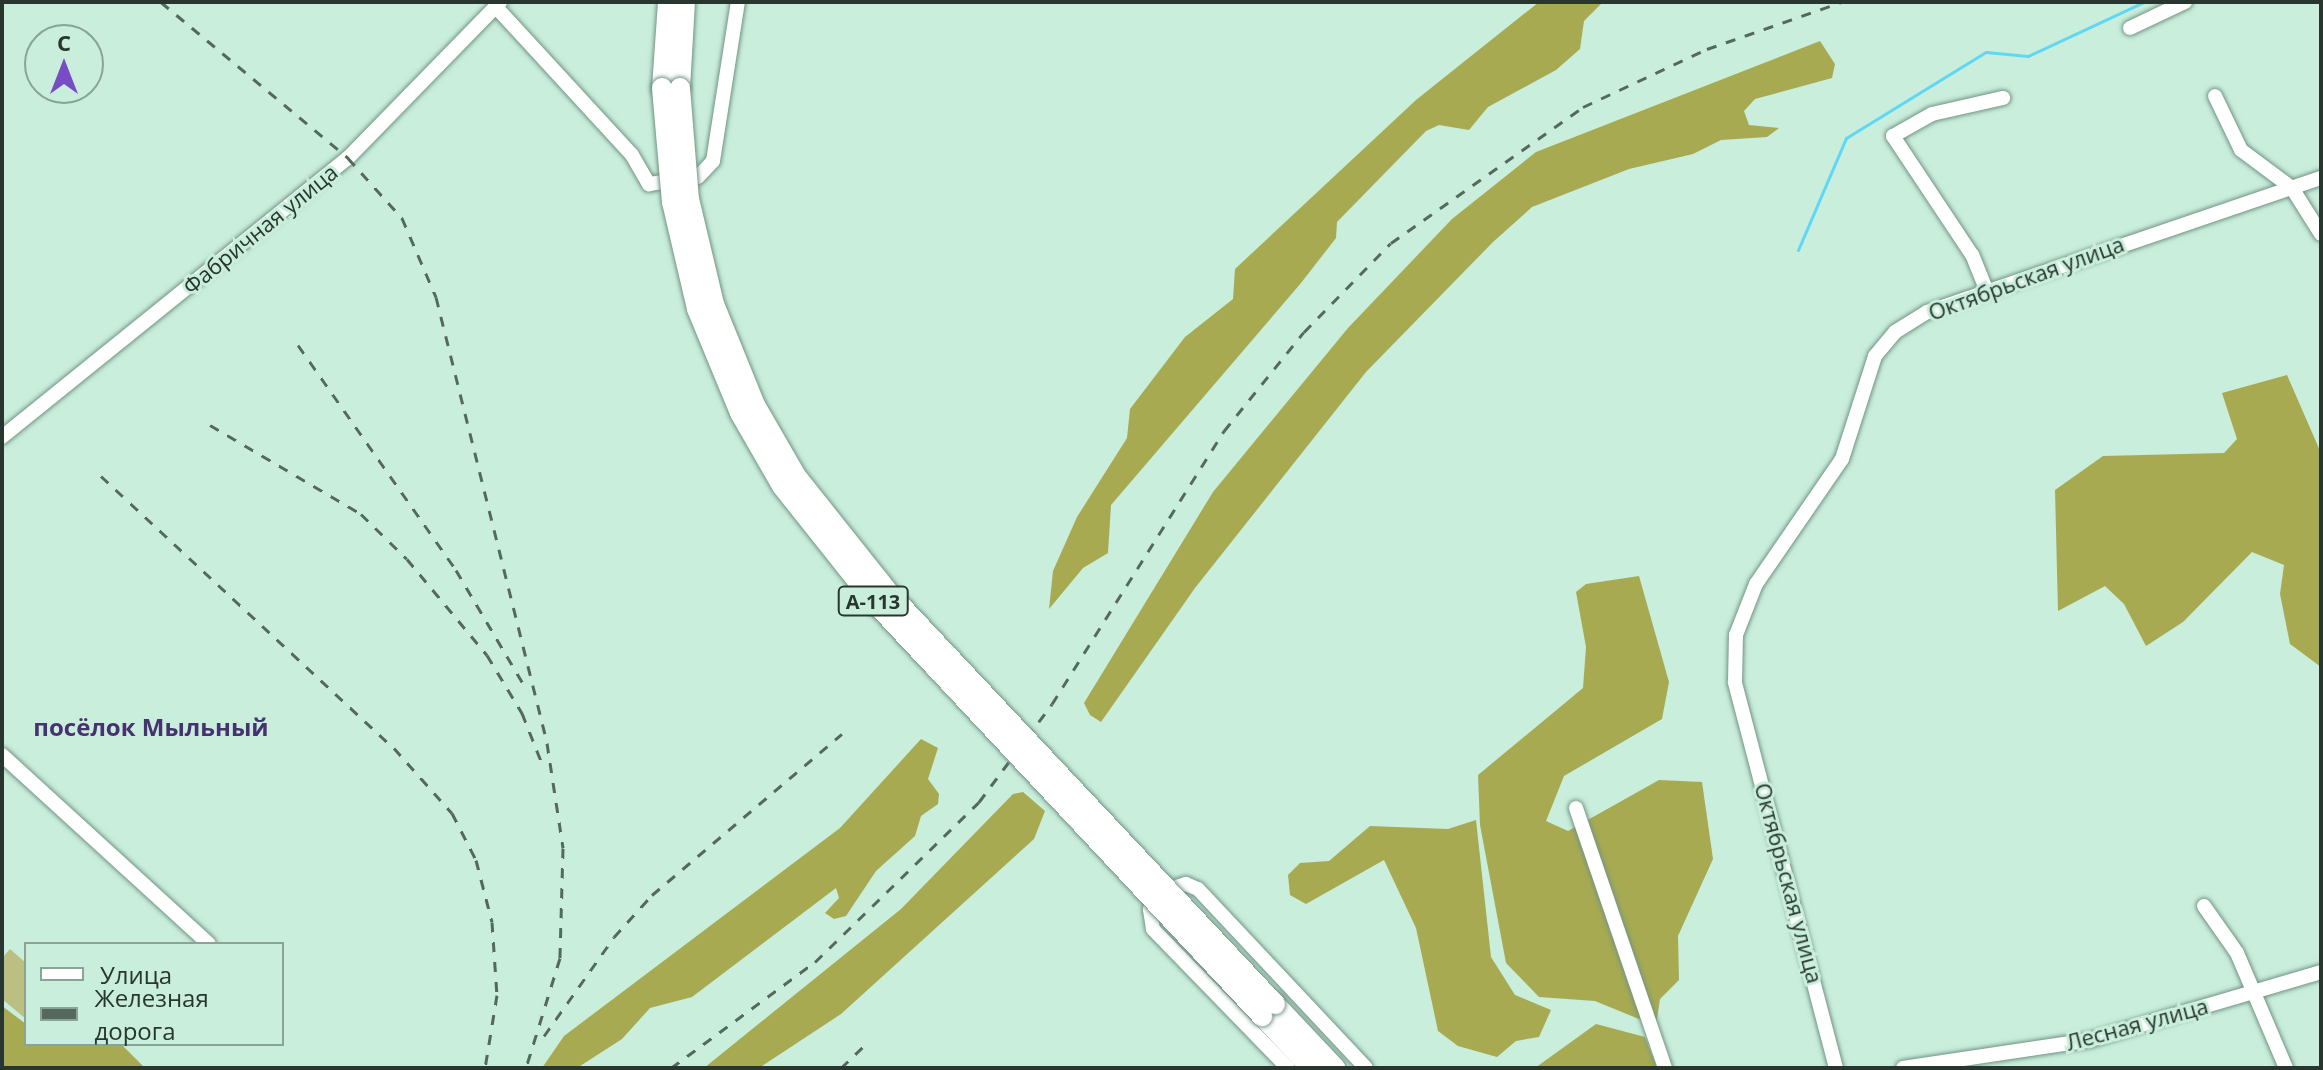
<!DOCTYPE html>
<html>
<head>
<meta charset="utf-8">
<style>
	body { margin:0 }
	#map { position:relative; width:2323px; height:1070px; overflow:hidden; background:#c9eedb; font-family:"Open Sans",sans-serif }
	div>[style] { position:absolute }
	.green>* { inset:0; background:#bcbf82 }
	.forest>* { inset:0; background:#a7aa51 }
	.stream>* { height:3px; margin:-1.5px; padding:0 1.5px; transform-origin:1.5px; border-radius:1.5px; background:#60d7f4 }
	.roads { filter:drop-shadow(0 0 2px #729484) drop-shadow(0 0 2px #729484) }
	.minor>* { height:14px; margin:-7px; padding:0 7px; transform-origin:7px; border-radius:7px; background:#fff }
	.highway>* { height:20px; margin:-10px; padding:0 10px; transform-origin:10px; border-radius:10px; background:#fff }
	.rail>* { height:3px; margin-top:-1.5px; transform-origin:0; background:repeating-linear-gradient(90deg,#54685e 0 10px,transparent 0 20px) }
	.bridges { filter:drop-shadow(0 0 2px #729484) drop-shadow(0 0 2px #729484) }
	.highway-bridge>* { height:20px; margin:-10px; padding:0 10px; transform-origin:10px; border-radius:10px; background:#fff }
	span { translate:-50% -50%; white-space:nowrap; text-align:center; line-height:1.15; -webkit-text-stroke:6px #c9eedb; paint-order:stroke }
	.shield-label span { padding:2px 6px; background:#c9eedb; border:2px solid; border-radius:6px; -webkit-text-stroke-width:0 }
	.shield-label { font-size:20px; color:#28362f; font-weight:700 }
	.street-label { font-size:22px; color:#28362f }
	.neighbourhood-label { font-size:24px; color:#45326e; font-weight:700 }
	.frame { position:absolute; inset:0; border:4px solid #28362f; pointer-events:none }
	.legend { position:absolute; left:24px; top:942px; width:260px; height:104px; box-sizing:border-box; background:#c9eedb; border:2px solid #89a496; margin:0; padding:10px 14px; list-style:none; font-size:24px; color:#28362f }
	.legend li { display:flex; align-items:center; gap:16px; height:40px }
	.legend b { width:40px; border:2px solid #89a496 }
	.north { position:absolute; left:24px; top:24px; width:80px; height:80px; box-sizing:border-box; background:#c9eedb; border:2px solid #89a496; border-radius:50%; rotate:0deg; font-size:22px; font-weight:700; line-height:32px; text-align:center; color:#28362f }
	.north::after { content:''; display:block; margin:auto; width:28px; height:36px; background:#774cc5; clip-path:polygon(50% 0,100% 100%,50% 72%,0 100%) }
</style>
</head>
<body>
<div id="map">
	<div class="green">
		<i style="clip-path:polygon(10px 949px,26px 963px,26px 1019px,2px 999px,2px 958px)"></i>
	</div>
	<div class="forest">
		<i style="clip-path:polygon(1539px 2px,1603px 2px,1584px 21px,1580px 49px,1556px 70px,1488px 107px,1469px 130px,1439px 125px,1426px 131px,1337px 222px,1336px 238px,1301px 283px,1111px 505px,1108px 553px,1083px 568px,1049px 609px,1053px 571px,1077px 517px,1127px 438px,1130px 409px,1185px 337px,1233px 299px,1235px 269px,1416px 100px)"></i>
		<i style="clip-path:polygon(1820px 41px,1835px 64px,1832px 78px,1755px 99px,1744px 111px,1749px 125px,1779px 128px,1767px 137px,1721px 140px,1693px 154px,1629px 169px,1532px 207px,1493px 242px,1366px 372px,1195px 588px,1101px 722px,1090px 715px,1084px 703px,1213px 492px,1348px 328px,1452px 219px,1536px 152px)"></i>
		<i style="clip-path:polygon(2287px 375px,2321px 453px,2321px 667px,2290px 644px,2280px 594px,2284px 565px,2252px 552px,2183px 622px,2146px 646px,2124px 604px,2105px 586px,2058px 611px,2055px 490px,2103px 456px,2224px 453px,2237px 439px,2222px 393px)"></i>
		<i style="clip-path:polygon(1639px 576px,1669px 682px,1662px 719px,1564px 776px,1546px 821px,1568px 831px,1659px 780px,1702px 782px,1713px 859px,1678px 936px,1679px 980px,1660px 999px,1656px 1026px,1595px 1001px,1539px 997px,1506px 963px,1480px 825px,1478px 775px,1583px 688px,1586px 647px,1576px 592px,1586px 584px)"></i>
		<i style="clip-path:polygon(921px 739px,938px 748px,928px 779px,939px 794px,938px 804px,921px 816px,915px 836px,876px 871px,846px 916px,834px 919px,825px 913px,839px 898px,836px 888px,692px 997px,650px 1008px,622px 1039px,577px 1068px,542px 1068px,564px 1036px,840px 828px)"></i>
		<i style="clip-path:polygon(1023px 792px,1045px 811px,1034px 839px,841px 1014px,759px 1068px,704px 1068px,901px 909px,1013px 794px)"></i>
		<i style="clip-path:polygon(1476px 820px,1491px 957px,1515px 995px,1551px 1010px,1539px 1037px,1516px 1041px,1497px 1057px,1458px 1046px,1438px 1031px,1416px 928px,1384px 860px,1306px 904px,1290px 895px,1288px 875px,1300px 863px,1329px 861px,1370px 826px,1448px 829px)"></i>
		<i style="clip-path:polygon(2px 1006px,26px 1024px,26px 1044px,121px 1044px,145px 1068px,2px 1068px)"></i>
		<i style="clip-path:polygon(1596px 1024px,1645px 1037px,1657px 1068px,1535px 1068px)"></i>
	</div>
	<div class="stream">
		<i style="left:1798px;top:250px;width:122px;rotate:-66.8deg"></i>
		<i style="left:1846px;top:138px;width:164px;rotate:-31.6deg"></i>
		<i style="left:1986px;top:52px;width:42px;rotate:5.4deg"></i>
		<i style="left:2028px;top:56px;width:128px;rotate:-25deg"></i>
	</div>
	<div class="roads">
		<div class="minor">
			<i style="left:496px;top:7px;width:201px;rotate:47.4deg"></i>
			<i style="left:632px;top:155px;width:34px;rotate:60deg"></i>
			<i style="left:649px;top:184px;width:49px;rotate:-8.1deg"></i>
			<i style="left:698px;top:177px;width:22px;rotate:-47deg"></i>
			<i style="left:713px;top:161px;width:161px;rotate:-81.1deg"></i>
			<i style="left:2130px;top:28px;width:61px;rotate:-25.3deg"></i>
			<i style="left:2215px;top:96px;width:60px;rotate:64.3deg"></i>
			<i style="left:2241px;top:150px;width:64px;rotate:36.7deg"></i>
			<i style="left:2292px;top:188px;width:54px;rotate:57.8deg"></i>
			<i style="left:1986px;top:289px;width:37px;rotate:-112deg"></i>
			<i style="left:1972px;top:255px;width:143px;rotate:-123.6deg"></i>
			<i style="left:1893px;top:136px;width:45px;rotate:-29.4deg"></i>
			<i style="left:1932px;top:114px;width:73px;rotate:-12.7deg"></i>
			<i style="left:2px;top:437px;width:444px;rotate:-38.9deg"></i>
			<i style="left:348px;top:158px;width:218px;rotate:-45.7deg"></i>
			<i style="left:2px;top:755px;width:280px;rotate:42.4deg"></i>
			<i style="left:1576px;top:808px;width:275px;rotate:71.1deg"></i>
			<i style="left:2204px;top:906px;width:57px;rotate:54.9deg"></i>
			<i style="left:2237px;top:953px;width:125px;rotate:66.9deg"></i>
			<i style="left:1288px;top:1068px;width:194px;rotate:-134.2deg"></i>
			<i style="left:1153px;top:929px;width:20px;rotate:-99deg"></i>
			<i style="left:1150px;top:909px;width:23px;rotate:-52deg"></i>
			<i style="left:1164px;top:891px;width:23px;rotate:-18deg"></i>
			<i style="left:1186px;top:884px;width:13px;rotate:23deg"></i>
			<i style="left:1198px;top:889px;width:245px;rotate:46.8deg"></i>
			<i style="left:1836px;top:1068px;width:399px;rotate:-104.7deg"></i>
			<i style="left:1735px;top:682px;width:47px;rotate:-88.8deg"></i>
			<i style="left:1736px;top:635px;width:55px;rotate:-68.6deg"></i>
			<i style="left:1756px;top:584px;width:152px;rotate:-55.5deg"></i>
			<i style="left:1842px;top:459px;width:108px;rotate:-72.2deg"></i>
			<i style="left:1875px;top:356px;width:31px;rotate:-50deg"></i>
			<i style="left:1895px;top:332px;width:38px;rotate:-32deg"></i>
			<i style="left:1927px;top:312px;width:416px;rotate:-18.8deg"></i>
			<i style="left:1903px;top:1068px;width:189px;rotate:-8.5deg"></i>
			<i style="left:2090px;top:1040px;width:241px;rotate:-16.4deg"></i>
		</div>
		<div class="highway">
			<i style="left:662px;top:88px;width:86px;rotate:-86deg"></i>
			<i style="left:680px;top:88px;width:86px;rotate:-86.7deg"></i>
			<i style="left:1275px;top:1004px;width:88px;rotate:46.8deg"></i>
			<i style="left:1262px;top:1016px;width:71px;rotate:46.7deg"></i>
		</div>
	</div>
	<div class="rail">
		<i style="left:161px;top:2px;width:244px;rotate:39.8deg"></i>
		<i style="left:348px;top:158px;width:81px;rotate:48deg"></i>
		<i style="left:402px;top:218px;width:86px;rotate:66.7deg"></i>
		<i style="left:436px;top:297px;width:460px;rotate:76deg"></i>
		<i style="left:547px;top:743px;width:106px;rotate:81.3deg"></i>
		<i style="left:563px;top:848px;width:110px;rotate:91.6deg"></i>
		<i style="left:560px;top:958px;width:115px;rotate:107.2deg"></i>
		<i style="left:298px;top:345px;width:275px;rotate:54.9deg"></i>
		<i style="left:456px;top:570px;width:139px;rotate:59.4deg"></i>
		<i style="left:210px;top:425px;width:175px;rotate:30.5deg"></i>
		<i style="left:361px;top:514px;width:64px;rotate:44.4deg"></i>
		<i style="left:407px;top:559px;width:125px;rotate:50.2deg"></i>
		<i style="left:487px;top:655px;width:68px;rotate:58.9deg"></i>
		<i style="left:522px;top:713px;width:57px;rotate:68.4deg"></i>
		<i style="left:101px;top:476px;width:400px;rotate:42.9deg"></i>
		<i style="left:394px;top:748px;width:87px;rotate:48.3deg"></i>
		<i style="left:452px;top:813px;width:53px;rotate:62.9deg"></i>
		<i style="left:476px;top:860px;width:64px;rotate:75.5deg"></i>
		<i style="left:492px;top:922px;width:73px;rotate:86.1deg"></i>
		<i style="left:497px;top:995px;width:74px;rotate:99.3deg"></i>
		<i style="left:544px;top:1036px;width:121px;rotate:-54.7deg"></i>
		<i style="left:614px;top:937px;width:57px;rotate:-47.9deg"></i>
		<i style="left:652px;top:895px;width:249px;rotate:-40.3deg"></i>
		<i style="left:671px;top:1068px;width:179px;rotate:-36.4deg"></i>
		<i style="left:815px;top:962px;width:229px;rotate:-44.3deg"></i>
		<i style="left:979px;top:802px;width:122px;rotate:-53.3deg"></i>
		<i style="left:1052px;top:704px;width:323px;rotate:-57.8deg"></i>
		<i style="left:1224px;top:431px;width:127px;rotate:-51.1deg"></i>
		<i style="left:1304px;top:332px;width:124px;rotate:-45.7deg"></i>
		<i style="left:1391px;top:243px;width:235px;rotate:-35.3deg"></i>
		<i style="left:1583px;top:107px;width:137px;rotate:-25.1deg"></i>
		<i style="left:1707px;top:49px;width:142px;rotate:-19.3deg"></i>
		<i style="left:841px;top:1068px;width:37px;rotate:-44deg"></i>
	</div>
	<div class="bridges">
		<div class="highway-bridge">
			<i style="left:662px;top:88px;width:114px;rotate:85deg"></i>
			<i style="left:672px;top:202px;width:110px;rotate:76.8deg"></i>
			<i style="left:697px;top:309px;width:113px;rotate:67.5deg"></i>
			<i style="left:740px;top:413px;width:84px;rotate:60.1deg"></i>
			<i style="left:782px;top:486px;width:151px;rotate:51.5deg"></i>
			<i style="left:876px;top:604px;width:565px;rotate:46.87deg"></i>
			<i style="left:680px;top:88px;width:111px;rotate:85.4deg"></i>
			<i style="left:689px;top:199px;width:108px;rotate:76.6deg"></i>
			<i style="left:714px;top:304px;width:109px;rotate:67.9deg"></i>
			<i style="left:755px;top:405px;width:82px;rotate:60deg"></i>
			<i style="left:796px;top:476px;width:149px;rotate:51.5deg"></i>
			<i style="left:889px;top:593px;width:564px;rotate:46.8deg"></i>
		</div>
	</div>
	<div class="shield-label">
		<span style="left:873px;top:601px">А-113</span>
	</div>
	<div class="street-label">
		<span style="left:260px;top:229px;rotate:-39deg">Фабричная улица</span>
		<span style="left:2026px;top:278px;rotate:-20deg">Октябрьская улица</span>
		<span style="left:1789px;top:883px;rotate:75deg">Октябрьская улица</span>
		<span style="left:2137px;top:1024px;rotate:-15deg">Лесная улица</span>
	</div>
	<div class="neighbourhood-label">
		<span style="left:151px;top:727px">посёлок Мыльный</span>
	</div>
	<div class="frame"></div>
	<ul class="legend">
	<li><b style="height:10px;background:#fff"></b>Улица</li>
	<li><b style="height:10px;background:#54685e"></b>Железная дорога</li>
	</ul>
	<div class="north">С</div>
</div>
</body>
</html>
